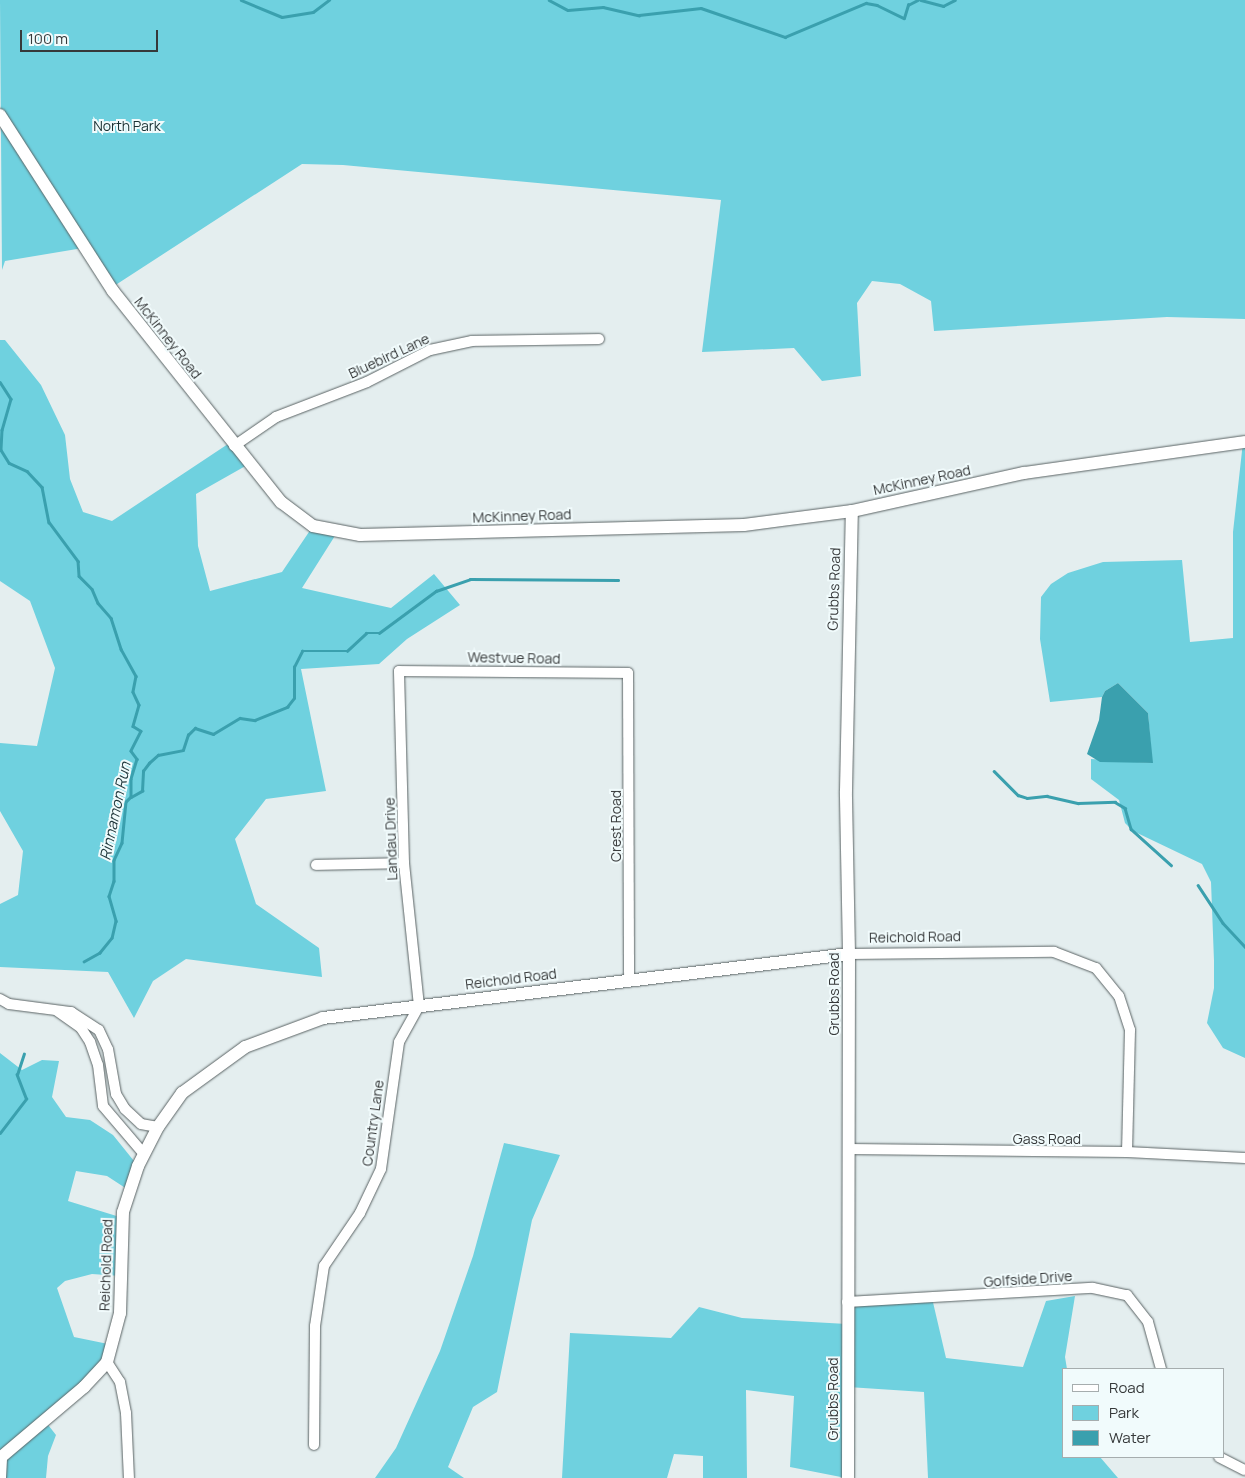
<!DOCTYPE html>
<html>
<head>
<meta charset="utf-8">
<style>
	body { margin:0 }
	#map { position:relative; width:1245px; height:1478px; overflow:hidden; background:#e4eeef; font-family:Manrope,sans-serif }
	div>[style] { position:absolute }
	.green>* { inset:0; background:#6fd1df }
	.water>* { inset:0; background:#3aa0ae }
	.stream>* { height:2.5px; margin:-1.25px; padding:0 1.25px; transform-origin:1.25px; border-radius:1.25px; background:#3aa0ae }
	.roads { filter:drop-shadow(0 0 1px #5a6364) drop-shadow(0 0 1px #5a6364) }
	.minor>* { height:10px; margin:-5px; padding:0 5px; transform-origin:5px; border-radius:5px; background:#fff }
	.tertiary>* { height:12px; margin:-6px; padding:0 6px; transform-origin:6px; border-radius:6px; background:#fff }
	span { translate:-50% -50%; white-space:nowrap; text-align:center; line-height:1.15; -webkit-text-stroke:4px #f1fbfc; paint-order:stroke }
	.park-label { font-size:14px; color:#193033 }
	.street-label { font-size:14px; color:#36393a }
	.water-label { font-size:15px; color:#1f363a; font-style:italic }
	.legend { position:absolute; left:1062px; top:1368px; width:162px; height:90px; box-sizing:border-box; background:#f1fbfc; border:1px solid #a6adae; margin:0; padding:6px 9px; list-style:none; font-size:15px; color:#36393a }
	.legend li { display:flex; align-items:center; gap:10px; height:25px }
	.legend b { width:25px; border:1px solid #a6adae }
	.scale { position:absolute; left:20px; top:30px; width:138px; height:22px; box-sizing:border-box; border:2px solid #36393a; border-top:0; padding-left:6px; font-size:15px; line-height:18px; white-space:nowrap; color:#36393a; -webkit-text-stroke:4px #f1fbfc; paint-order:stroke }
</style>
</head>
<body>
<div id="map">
	<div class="green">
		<i style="clip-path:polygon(0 0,1245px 0,1245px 319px,1167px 317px,934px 331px,931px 301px,900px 284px,872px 281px,857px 303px,861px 376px,822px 381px,794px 348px,702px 352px,721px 200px,343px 165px,302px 164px,114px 286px,89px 247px,5px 261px,2px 270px)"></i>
		<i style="clip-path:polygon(0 340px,5px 340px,41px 385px,65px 435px,70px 479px,83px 512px,112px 521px,231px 442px,249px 464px,196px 494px,198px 546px,210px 591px,282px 572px,313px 526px,338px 531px,302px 588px,391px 608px,434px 574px,460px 605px,407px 639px,379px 664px,301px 669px,326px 791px,266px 799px,235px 839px,256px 904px,319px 948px,322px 977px,186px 959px,153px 981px,134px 1018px,108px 972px,0 967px,0 904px,18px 895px,23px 851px,0 811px,0 743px,37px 746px,55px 668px,30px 601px,0 581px)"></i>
		<i style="clip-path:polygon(1243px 442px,1245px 442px,1245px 1058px,1223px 1048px,1207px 1023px,1214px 988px,1214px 961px,1211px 882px,1202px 864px,1133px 831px,1125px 823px,1119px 800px,1091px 779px,1091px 759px,1152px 763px,1148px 713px,1118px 683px,1105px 691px,1102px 697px,1050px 702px,1040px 639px,1041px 597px,1051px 584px,1068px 573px,1103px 562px,1182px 560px,1190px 642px,1233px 638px,1233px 532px)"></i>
		<i style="clip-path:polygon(0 1053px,22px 1070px,42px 1060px,59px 1061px,52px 1097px,66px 1117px,90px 1120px,113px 1135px,138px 1166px,130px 1191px,107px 1176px,76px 1171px,68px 1201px,123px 1218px,121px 1276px,92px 1274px,65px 1281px,57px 1288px,74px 1337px,113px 1345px,107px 1362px,45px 1421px,56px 1435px,48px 1456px,46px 1478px,0 1478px)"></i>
		<i style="clip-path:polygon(504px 1143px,560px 1155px,532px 1220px,497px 1392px,473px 1407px,448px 1467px,464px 1478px,375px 1478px,396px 1448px,440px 1351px,473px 1256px)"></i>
		<i style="clip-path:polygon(1075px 1296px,1065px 1357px,1067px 1369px,1064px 1369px,1064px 1457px,1100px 1457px,1118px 1478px,928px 1478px,924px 1392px,848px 1387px,846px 1478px,790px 1467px,794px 1396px,746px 1390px,747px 1478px,703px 1478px,703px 1456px,674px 1454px,667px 1478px,562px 1478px,570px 1333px,671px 1338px,699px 1307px,742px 1318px,847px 1324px,847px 1302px,932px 1298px,946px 1358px,1023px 1367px,1046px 1301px)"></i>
	</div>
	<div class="water">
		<i style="clip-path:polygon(1118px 683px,1148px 713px,1153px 763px,1100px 762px,1087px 754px,1099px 720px,1102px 697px,1105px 691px)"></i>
	</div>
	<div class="stream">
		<i style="left:241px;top:0;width:44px;rotate:22.5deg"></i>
		<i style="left:282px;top:17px;width:31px;rotate:-9deg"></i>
		<i style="left:313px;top:12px;width:20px;rotate:-37deg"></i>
		<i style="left:549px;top:0;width:21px;rotate:28deg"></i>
		<i style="left:568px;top:10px;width:35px;rotate:-5deg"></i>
		<i style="left:603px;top:7px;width:37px;rotate:13deg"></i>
		<i style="left:639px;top:15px;width:62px;rotate:-6.4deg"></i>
		<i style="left:701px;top:8px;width:89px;rotate:19deg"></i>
		<i style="left:785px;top:37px;width:88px;rotate:-22.8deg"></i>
		<i style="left:866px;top:3px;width:11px;rotate:10deg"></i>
		<i style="left:877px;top:5px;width:30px;rotate:26deg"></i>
		<i style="left:904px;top:18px;width:14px;rotate:-73deg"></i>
		<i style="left:908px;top:5px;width:11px;rotate:-27deg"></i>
		<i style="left:921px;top:0;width:23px;rotate:15deg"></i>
		<i style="left:943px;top:6px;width:13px;rotate:-27deg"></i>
		<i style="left:0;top:382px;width:20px;rotate:57deg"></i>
		<i style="left:11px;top:399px;width:32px;rotate:106deg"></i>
		<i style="left:2px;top:430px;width:20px;rotate:93deg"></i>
		<i style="left:1px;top:450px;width:15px;rotate:58deg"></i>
		<i style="left:9px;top:463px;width:20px;rotate:24deg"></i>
		<i style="left:27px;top:471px;width:22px;rotate:47deg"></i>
		<i style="left:42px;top:487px;width:36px;rotate:79deg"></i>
		<i style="left:49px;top:522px;width:49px;rotate:53.4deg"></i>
		<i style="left:78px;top:561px;width:15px;rotate:86deg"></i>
		<i style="left:79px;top:576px;width:18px;rotate:45deg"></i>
		<i style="left:92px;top:589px;width:15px;rotate:67deg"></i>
		<i style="left:98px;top:603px;width:20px;rotate:49deg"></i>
		<i style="left:111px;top:618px;width:33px;rotate:72deg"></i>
		<i style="left:121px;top:649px;width:31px;rotate:61deg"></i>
		<i style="left:136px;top:676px;width:16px;rotate:101deg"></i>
		<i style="left:133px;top:692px;width:14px;rotate:65deg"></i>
		<i style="left:139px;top:705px;width:22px;rotate:106deg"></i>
		<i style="left:133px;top:726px;width:9px;rotate:32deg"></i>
		<i style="left:141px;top:731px;width:22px;rotate:117deg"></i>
		<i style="left:131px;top:751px;width:10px;rotate:53deg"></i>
		<i style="left:137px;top:759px;width:21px;rotate:107deg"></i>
		<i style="left:131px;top:779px;width:18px;rotate:90deg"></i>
		<i style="left:131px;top:797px;width:7px;rotate:135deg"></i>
		<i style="left:126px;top:802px;width:41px;rotate:95.6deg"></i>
		<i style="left:122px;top:843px;width:19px;rotate:115deg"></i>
		<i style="left:114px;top:860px;width:21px;rotate:90deg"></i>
		<i style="left:114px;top:881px;width:16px;rotate:108deg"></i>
		<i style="left:109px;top:896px;width:26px;rotate:74deg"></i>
		<i style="left:116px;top:921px;width:17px;rotate:103deg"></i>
		<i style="left:112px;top:938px;width:19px;rotate:129deg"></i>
		<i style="left:100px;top:953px;width:18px;rotate:151deg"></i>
		<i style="left:994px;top:771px;width:34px;rotate:45deg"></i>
		<i style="left:1018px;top:795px;width:9px;rotate:18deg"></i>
		<i style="left:1027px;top:798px;width:20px;rotate:-6deg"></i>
		<i style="left:1047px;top:796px;width:32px;rotate:13deg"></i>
		<i style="left:1078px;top:803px;width:37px;rotate:-2deg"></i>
		<i style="left:1115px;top:802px;width:12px;rotate:31deg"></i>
		<i style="left:1125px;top:808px;width:22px;rotate:74deg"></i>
		<i style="left:1131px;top:829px;width:54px;rotate:42deg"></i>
		<i style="left:131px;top:797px;width:13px;rotate:-29deg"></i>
		<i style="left:142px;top:791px;width:20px;rotate:-87deg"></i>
		<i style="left:143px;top:771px;width:10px;rotate:-53deg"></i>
		<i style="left:149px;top:763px;width:12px;rotate:-42deg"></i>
		<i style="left:158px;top:755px;width:25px;rotate:-11deg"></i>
		<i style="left:183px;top:750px;width:16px;rotate:-72deg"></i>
		<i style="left:188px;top:735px;width:10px;rotate:-45deg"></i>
		<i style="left:195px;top:728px;width:19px;rotate:18deg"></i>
		<i style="left:213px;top:734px;width:31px;rotate:-31deg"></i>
		<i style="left:240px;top:718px;width:15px;rotate:8deg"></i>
		<i style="left:255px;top:720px;width:35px;rotate:-22deg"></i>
		<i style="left:287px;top:707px;width:11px;rotate:-52deg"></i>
		<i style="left:294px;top:698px;width:31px;rotate:-90deg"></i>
		<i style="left:294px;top:667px;width:18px;rotate:-63deg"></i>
		<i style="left:302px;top:651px;width:45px"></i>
		<i style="left:347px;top:651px;width:26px;rotate:-43deg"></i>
		<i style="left:366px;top:633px;width:13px"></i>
		<i style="left:379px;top:633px;width:71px;rotate:-36.4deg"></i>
		<i style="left:436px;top:591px;width:36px;rotate:-19deg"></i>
		<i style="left:470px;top:579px;width:148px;rotate:0.4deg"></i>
		<i style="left:1198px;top:885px;width:45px;rotate:56.7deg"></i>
		<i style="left:1223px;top:923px;width:33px;rotate:47deg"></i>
		<i style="left:0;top:1133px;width:43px;rotate:-52.6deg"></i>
		<i style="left:26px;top:1099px;width:26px;rotate:-111deg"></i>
		<i style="left:17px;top:1075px;width:22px;rotate:-72deg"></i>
	</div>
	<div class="roads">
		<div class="minor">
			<i style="left:234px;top:446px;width:51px;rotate:-34.6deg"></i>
			<i style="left:276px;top:417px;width:97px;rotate:-21deg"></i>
			<i style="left:367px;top:382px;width:71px;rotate:-26.9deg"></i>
			<i style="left:430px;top:350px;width:43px;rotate:-12.1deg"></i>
			<i style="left:472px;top:341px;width:127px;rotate:-0.9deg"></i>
			<i style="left:316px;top:865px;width:88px;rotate:-1.3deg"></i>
			<i style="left:849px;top:954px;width:205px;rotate:-0.6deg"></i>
			<i style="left:1054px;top:952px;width:45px;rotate:20.9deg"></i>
			<i style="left:1096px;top:968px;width:36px;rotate:51deg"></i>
			<i style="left:1119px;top:996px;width:36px;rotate:72deg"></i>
			<i style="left:1130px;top:1030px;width:122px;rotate:91.4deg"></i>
			<i style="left:0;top:999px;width:10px;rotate:29deg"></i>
			<i style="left:9px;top:1004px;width:63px;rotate:7.4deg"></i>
			<i style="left:71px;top:1012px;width:33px;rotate:33deg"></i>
			<i style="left:99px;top:1030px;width:21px;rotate:65deg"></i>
			<i style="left:108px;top:1049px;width:46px;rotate:79.9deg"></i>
			<i style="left:116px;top:1094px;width:17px;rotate:59deg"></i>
			<i style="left:125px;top:1109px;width:22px;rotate:43deg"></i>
			<i style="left:141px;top:1124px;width:17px;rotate:10deg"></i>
			<i style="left:57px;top:1011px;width:29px;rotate:35deg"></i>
			<i style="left:81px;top:1028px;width:17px;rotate:57deg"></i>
			<i style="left:90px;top:1042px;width:24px;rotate:71deg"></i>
			<i style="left:98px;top:1065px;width:41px;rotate:83deg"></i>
			<i style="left:103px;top:1106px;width:63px;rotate:49.5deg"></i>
			<i style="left:848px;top:1149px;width:279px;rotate:0.6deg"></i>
			<i style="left:1127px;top:1152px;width:118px;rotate:2.9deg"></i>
			<i style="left:847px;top:1302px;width:246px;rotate:-3.3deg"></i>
			<i style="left:1093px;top:1288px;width:35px;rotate:12deg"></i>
			<i style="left:1127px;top:1295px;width:34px;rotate:52deg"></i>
			<i style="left:1148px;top:1322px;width:49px;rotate:74.5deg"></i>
			<i style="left:107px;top:1362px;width:24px;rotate:57deg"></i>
			<i style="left:120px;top:1382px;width:32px;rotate:79deg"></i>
			<i style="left:126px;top:1413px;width:65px;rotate:87.4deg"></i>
			<i style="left:314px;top:1445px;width:119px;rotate:-89.5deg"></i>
			<i style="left:315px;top:1326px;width:61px;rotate:-81.5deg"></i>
			<i style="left:324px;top:1266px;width:64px;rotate:-55.8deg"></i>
			<i style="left:360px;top:1213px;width:49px;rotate:-64.5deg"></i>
			<i style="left:381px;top:1169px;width:128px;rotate:-81.9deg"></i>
			<i style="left:399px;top:1042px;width:41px;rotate:-60.9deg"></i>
			<i style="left:419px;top:1006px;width:144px;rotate:-96deg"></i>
			<i style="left:404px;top:863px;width:192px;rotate:-91.5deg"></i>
			<i style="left:399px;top:671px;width:229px;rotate:0.5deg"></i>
			<i style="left:628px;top:673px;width:306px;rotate:89.8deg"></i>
			<i style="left:1219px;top:1457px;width:29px;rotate:27deg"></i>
			<i style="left:1px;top:1478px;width:21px;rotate:-87deg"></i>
		</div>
		<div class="tertiary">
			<i style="left:0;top:115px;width:209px;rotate:57.3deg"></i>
			<i style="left:113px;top:291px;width:270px;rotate:51.5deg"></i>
			<i style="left:281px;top:502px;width:40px;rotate:37deg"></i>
			<i style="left:313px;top:526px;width:48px;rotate:10.8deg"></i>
			<i style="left:360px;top:535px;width:384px;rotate:-1.5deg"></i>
			<i style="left:744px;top:525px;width:109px;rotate:-7.4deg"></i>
			<i style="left:852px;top:511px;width:176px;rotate:-12.5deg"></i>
			<i style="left:1024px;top:473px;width:223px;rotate:-8deg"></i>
			<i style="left:0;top:1458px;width:110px;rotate:-40.2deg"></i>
			<i style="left:84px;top:1387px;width:34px;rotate:-47deg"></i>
			<i style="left:107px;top:1362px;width:51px;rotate:-75.1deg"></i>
			<i style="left:120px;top:1313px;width:101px;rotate:-88.3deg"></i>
			<i style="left:123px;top:1212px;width:48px;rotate:-71.9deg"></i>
			<i style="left:138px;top:1166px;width:44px;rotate:-62.9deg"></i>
			<i style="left:158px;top:1127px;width:42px;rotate:-54.8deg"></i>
			<i style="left:182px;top:1093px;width:78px;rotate:-36.1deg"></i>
			<i style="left:245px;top:1047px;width:83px;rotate:-20.4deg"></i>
			<i style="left:323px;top:1018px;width:530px;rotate:-6.94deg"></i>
			<i style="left:848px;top:1478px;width:524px;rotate:-89.89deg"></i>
			<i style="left:849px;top:954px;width:163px;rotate:-91.1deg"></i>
			<i style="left:846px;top:791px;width:280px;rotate:-88.8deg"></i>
		</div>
	</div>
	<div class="park-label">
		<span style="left:127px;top:126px">North Park</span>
	</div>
	<div class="street-label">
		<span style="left:168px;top:338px;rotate:52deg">McKinney Road</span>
		<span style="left:389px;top:356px;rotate:-25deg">Bluebird Lane</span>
		<span style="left:922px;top:480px;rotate:-12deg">McKinney Road</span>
		<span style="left:522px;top:516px;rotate:-2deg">McKinney Road</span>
		<span style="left:834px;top:589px;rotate:-88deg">Grubbs Road</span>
		<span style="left:514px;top:658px;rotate:1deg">Westvue Road</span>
		<span style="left:616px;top:826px;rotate:-90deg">Crest Road</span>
		<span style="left:391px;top:839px;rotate:-92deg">Landau Drive</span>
		<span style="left:915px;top:937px;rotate:-1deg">Reichold Road</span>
		<span style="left:511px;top:979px;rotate:-7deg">Reichold Road</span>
		<span style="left:834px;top:994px;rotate:-90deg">Grubbs Road</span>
		<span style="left:373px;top:1123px;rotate:-82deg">Country Lane</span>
		<span style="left:1047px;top:1139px">Gass Road</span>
		<span style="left:106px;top:1265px;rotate:-88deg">Reichold Road</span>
		<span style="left:1028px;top:1279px;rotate:-4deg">Golfside Drive</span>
		<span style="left:833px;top:1399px;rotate:-90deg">Grubbs Road</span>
	</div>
	<div class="water-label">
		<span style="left:115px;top:811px;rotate:-78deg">Rinnamon Run</span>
	</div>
	<ul class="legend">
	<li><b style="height:6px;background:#fff"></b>Road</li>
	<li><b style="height:14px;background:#6fd1df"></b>Park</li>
	<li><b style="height:14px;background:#3aa0ae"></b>Water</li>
	</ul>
	<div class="scale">100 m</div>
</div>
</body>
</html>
